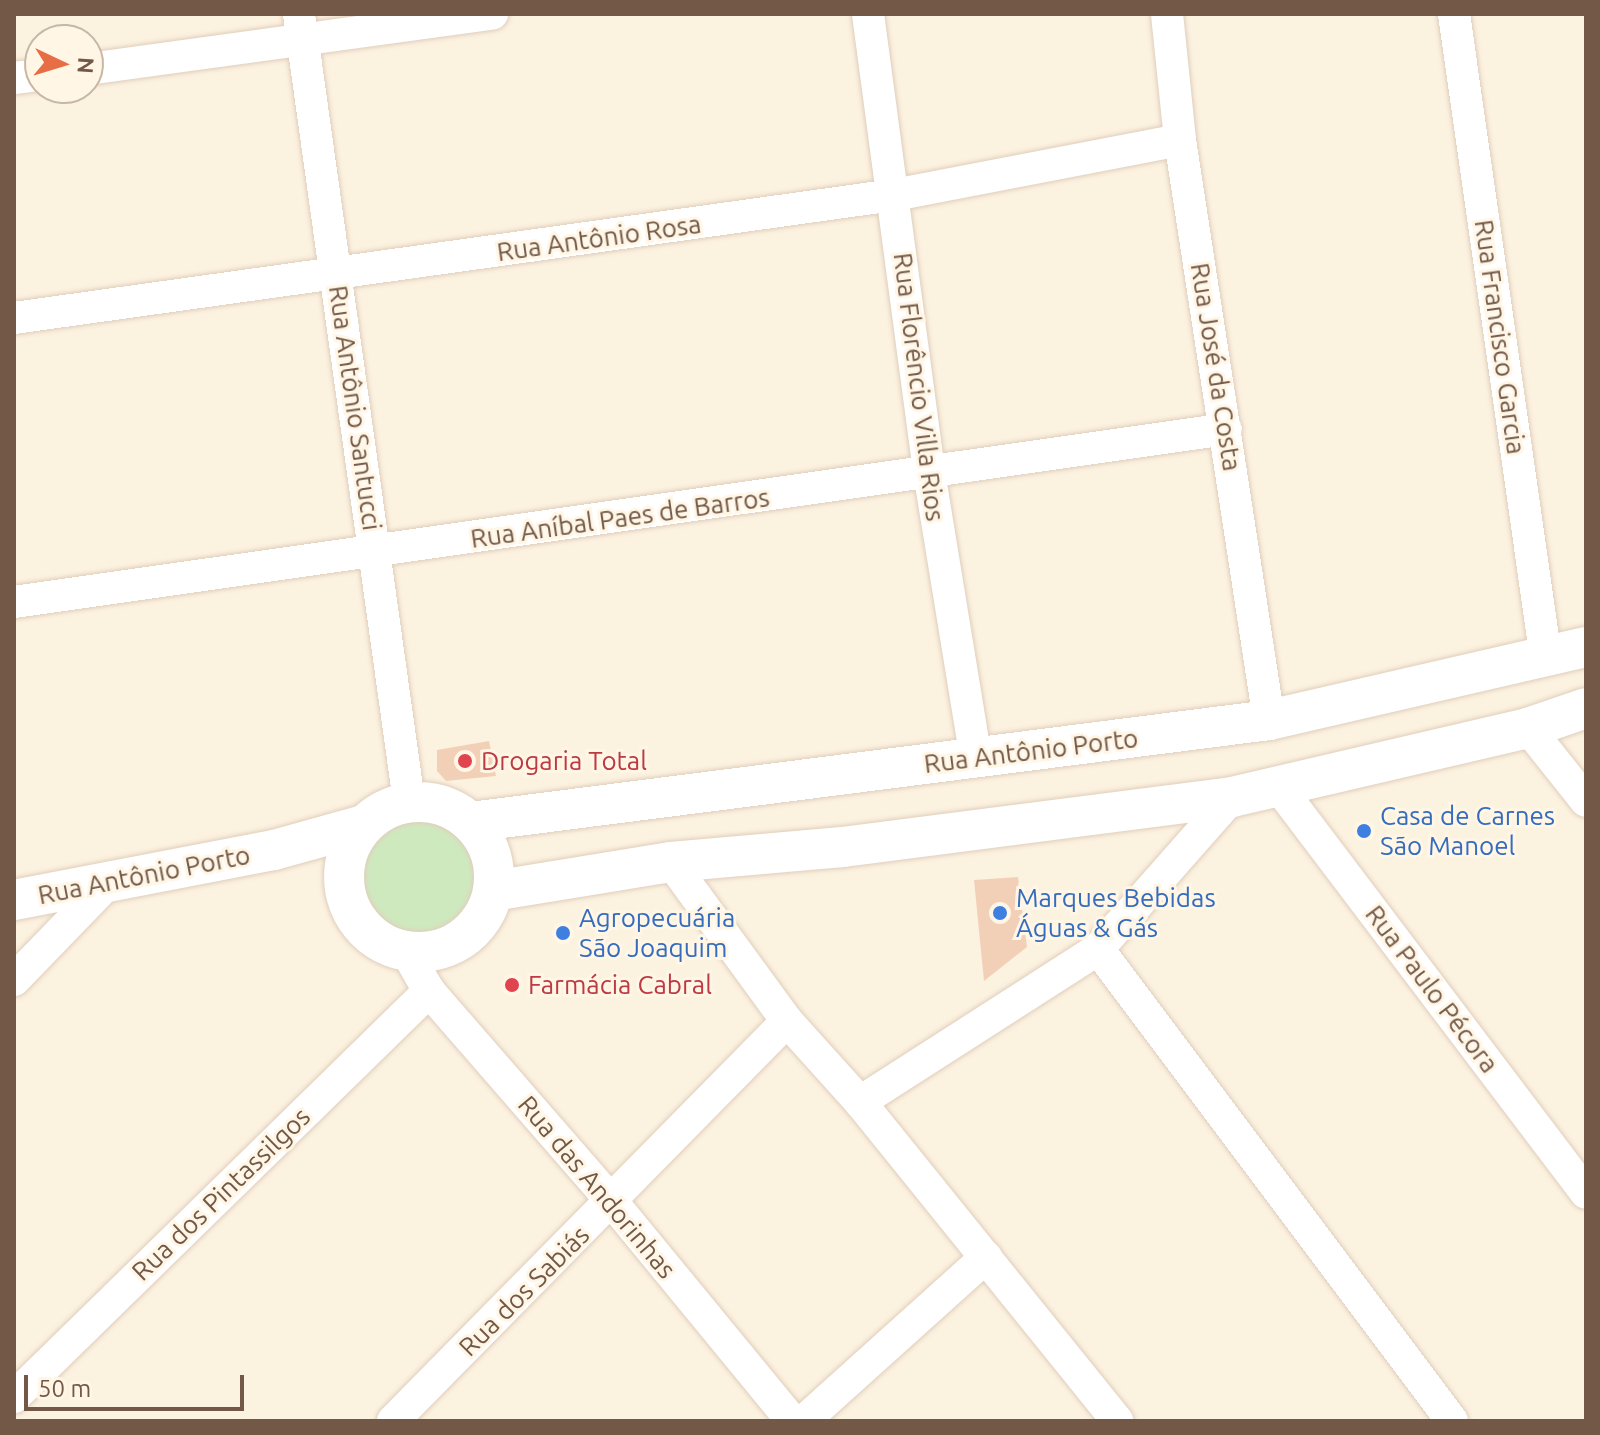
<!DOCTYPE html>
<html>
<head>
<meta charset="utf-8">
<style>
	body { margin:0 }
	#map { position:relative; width:1600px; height:1435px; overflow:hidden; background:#fcf2e0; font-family:Ubuntu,sans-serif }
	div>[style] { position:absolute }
	.green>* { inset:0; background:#cfe9bf }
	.round { border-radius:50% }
	.building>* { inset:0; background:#f2d0b8 }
	.roads { filter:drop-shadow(0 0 2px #e0cebc) drop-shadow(0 0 2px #e0cebc) }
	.minor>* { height:32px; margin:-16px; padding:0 16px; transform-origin:16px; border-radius:16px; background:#fff }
	.tertiary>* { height:40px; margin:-20px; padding:0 20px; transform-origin:20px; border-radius:20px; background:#fff }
	.tertiary>.ring { margin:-20px; padding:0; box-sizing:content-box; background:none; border:40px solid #fff; border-radius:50% }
	.dots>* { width:22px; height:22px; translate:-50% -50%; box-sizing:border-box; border:4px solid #fff6e6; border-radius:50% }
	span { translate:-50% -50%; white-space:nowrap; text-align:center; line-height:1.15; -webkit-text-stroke:6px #fff6e6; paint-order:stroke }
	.street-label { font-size:26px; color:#735848 }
	.health-label { font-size:26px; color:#be3a42 }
	.left { translate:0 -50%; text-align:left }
	.shop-label { font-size:26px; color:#366cbe }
	.frame { position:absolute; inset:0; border:16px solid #735848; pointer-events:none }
	.north { position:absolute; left:24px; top:24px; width:80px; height:80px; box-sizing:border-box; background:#fff6e6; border:2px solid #c7b7a7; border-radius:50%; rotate:94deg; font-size:22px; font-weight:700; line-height:32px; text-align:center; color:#735848 }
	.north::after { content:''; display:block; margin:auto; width:28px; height:36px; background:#e76d44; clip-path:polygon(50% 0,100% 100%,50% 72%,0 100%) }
	.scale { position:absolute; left:24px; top:1375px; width:220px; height:36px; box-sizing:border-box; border:4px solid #735848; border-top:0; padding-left:10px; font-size:24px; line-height:28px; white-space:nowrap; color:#735848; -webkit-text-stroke:6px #fff6e6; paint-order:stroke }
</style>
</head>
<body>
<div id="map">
	<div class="green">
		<i class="round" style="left:356px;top:814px;width:124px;height:124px"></i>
	</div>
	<div class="building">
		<i style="clip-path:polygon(489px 741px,496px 776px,446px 781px,437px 771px,437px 750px)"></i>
		<i style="clip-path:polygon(1018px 877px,1027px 947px,984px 981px,974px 880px)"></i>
	</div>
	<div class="roads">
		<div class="minor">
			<i style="left:299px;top:14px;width:796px;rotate:82.05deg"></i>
			<i style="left:868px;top:14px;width:462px;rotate:82.4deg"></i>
			<i style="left:929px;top:472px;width:291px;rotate:80.7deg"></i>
			<i style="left:1167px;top:14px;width:127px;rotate:84.1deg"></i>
			<i style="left:1180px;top:140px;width:587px;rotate:81.28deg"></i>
			<i style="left:1454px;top:14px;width:652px;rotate:81.88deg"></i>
			<i style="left:88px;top:69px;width:408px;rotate:-7.8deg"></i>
			<i style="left:14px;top:78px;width:26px;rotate:-7deg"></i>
			<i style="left:14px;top:318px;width:889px;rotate:-7.96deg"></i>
			<i style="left:894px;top:195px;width:291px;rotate:-10.9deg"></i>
			<i style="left:14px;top:602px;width:1224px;rotate:-8.12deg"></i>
			<i style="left:1528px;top:728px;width:93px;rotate:51.5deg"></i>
			<i style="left:1278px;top:786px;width:510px;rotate:52.88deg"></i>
			<i style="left:671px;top:862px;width:197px;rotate:53.9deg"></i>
			<i style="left:787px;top:1021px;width:109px;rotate:48deg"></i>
			<i style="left:860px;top:1102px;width:410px;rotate:51.1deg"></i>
			<i style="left:1098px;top:949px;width:590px;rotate:53.13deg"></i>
			<i style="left:406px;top:951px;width:46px;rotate:60.1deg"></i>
			<i style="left:429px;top:991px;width:281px;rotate:49deg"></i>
			<i style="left:613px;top:1203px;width:282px;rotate:50.6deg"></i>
			<i style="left:14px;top:980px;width:139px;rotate:-45.9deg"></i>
			<i style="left:860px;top:1102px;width:283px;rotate:-32.7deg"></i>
			<i style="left:1098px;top:949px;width:203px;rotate:-48.6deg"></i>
			<i style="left:14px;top:1397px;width:581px;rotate:-44.37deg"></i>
			<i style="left:393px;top:1421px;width:561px;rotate:-45.43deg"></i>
			<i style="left:804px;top:1421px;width:245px;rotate:-42deg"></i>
		</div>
		<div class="tertiary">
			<i class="ring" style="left:344px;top:802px;width:110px;height:110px"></i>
			<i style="left:471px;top:822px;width:804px;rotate:-7.28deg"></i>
			<i style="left:1269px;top:720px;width:325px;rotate:-13deg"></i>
			<i style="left:493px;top:891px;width:180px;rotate:-9.3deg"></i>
			<i style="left:671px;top:862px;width:172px;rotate:-5deg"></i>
			<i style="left:842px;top:847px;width:393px;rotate:-7.3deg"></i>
			<i style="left:1232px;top:797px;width:304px;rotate:-13.1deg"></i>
			<i style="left:1528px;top:728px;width:61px;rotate:-19deg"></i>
			<i style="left:14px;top:900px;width:265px;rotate:-10.9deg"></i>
			<i style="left:274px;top:850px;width:93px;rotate:-15.5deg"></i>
		</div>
	</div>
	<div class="dots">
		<i style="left:465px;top:761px;background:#e0444e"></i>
		<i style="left:1364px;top:831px;background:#3f7fe0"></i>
		<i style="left:1000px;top:913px;background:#3f7fe0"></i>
		<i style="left:563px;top:933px;background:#3f7fe0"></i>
		<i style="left:512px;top:985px;background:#e0444e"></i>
	</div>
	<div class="street-label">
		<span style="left:599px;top:238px;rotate:-8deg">Rua Antônio Rosa</span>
		<span style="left:1500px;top:337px;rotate:82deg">Rua Francisco Garcia</span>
		<span style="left:1216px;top:367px;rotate:81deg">Rua José da Costa</span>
		<span style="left:919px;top:387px;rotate:83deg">Rua Florêncio Villa Rios</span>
		<span style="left:355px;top:408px;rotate:82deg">Rua Antônio Santucci</span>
		<span style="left:620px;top:518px;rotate:-8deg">Rua Aníbal Paes de Barros</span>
		<span style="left:1031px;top:751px;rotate:-7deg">Rua Antônio Porto</span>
		<span style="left:144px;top:875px;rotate:-11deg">Rua Antônio Porto</span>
		<span style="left:1432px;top:989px;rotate:53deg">Rua Paulo Pécora</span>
		<span style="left:597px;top:1187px;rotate:50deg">Rua das Andorinhas</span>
		<span style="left:221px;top:1194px;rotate:-44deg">Rua dos Pintassilgos</span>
		<span style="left:524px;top:1291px;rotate:-45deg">Rua dos Sabiás</span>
	</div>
	<div class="health-label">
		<span class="left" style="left:481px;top:761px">Drogaria Total</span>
		<span class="left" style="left:528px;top:985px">Farmácia Cabral</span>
	</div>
	<div class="shop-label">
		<span class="left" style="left:1380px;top:831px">Casa de Carnes<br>São Manoel</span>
		<span class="left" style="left:1016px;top:913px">Marques Bebidas<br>Águas &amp; Gás</span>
		<span class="left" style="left:579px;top:933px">Agropecuária<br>São Joaquim</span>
	</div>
	<div class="frame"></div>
	<div class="north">N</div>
	<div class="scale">50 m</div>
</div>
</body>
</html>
